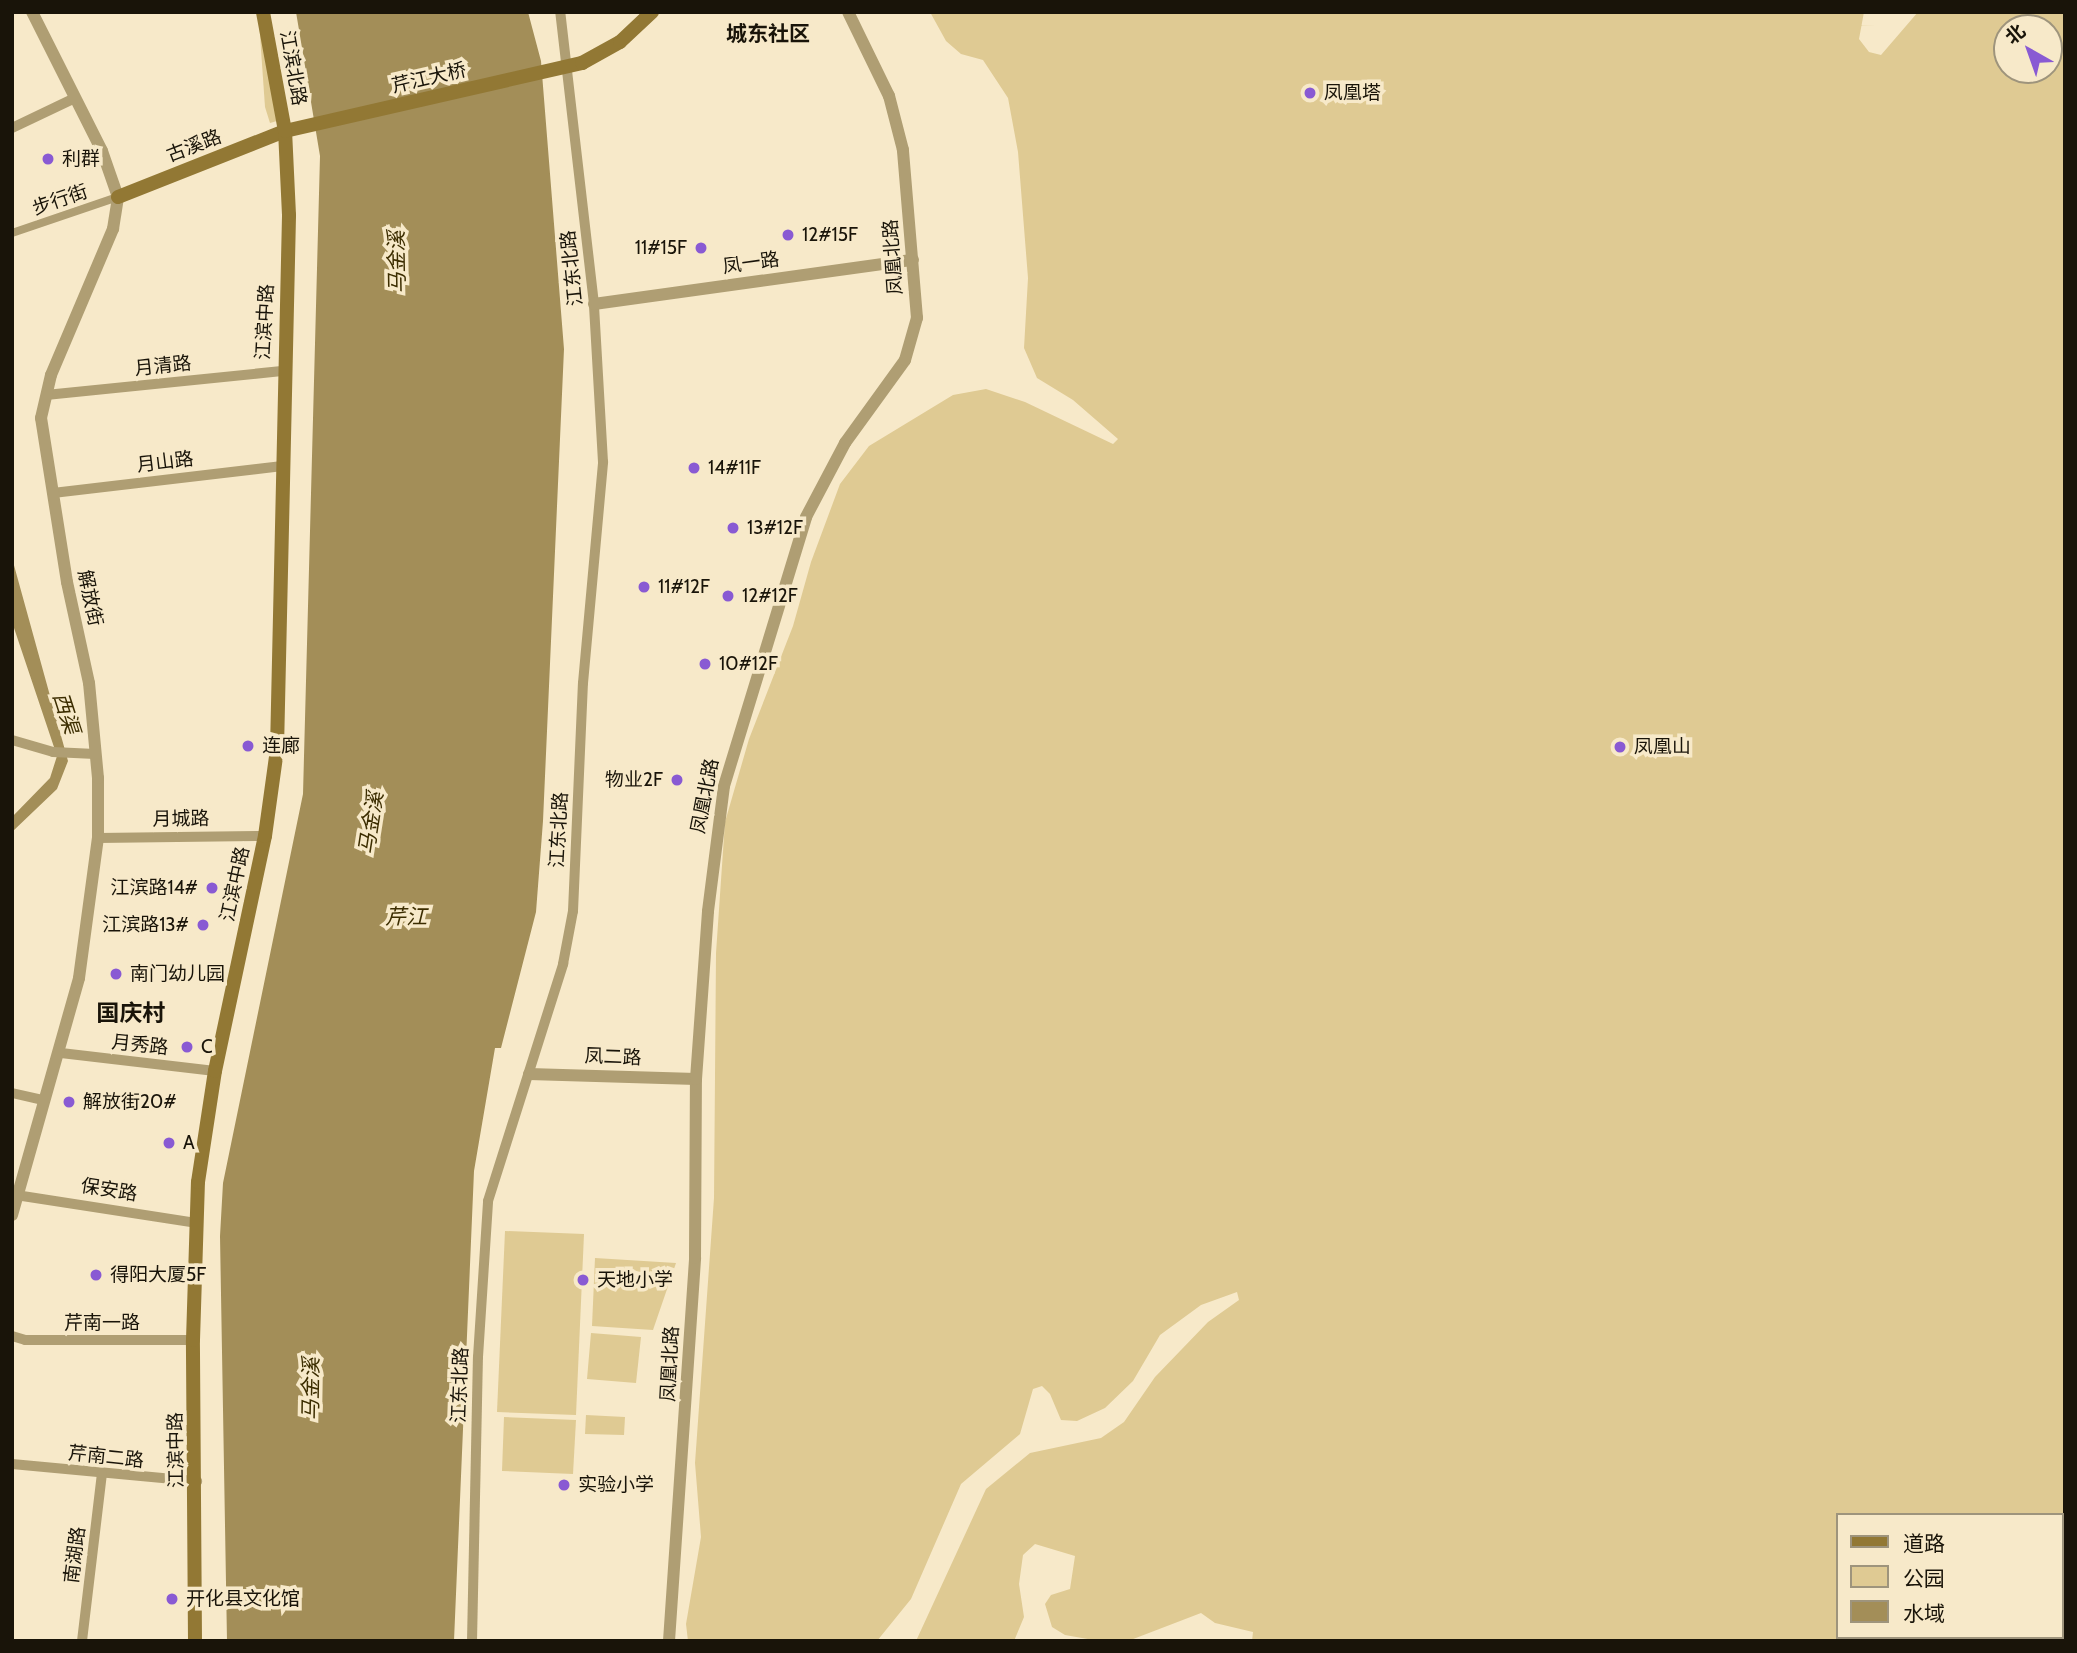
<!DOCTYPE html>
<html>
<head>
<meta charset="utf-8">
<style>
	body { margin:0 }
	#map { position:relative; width:2077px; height:1653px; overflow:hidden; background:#f7e9c9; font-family:Cabin,"Noto Sans SC",sans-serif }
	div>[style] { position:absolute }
	.green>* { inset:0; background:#dfca93 }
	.water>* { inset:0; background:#a38e58 }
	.pedestrian>* { height:8px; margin:-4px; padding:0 4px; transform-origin:4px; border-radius:4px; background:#af9e73 }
	.minor>* { height:10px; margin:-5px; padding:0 5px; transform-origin:5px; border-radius:5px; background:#af9e73 }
	.tertiary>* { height:12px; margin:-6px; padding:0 6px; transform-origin:6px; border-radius:6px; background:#af9e73 }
	.secondary>* { height:14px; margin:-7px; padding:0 7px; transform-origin:7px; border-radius:7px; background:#927834 }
	.dots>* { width:19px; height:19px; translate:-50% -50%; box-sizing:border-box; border:4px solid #f7e9c9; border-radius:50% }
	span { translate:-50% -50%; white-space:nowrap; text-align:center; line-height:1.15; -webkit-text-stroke:7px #f7e9c9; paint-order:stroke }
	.street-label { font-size:19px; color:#191409 }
	.poi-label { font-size:19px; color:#191409 }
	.left { translate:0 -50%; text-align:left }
	.right { translate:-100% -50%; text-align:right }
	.neighbourhood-label { font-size:21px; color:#191409; font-weight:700 }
	.water-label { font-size:21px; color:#3c2d00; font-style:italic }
	.quarter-label { font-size:23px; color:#191409; font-weight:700 }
	.frame { position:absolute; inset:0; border:14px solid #191409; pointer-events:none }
	.legend { position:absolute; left:1836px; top:1513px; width:228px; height:126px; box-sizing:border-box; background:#f7e9c9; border:2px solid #9e947c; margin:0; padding:9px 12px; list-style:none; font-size:21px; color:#191409 }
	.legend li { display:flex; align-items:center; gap:14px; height:35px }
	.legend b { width:35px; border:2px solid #9e947c }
	.north { position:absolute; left:1993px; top:14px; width:70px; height:70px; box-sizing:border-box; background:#f7e9c9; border:2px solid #9e947c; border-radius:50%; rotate:320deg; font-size:19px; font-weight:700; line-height:28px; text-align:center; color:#191409 }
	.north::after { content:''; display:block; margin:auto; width:24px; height:32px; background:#895ad3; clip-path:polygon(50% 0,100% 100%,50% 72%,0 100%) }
</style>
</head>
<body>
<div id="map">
	<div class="green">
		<i style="clip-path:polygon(evenodd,930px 12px,1864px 12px,1859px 39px,1869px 52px,1881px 55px,1918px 12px,2065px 12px,2065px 1641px,1252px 1641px,1253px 1632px,1215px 1623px,1201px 1613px,1128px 1641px,1099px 1641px,1065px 1635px,1052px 1627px,1045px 1604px,1051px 1595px,1070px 1589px,1075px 1556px,1035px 1544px,1023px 1555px,1019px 1584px,1024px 1617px,1014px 1641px,916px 1641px,986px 1489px,1030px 1453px,1101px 1438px,1124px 1422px,1155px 1377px,1208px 1322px,1239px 1300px,1237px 1292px,1201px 1305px,1160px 1335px,1133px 1381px,1105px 1408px,1077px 1421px,1061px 1420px,1050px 1394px,1042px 1386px,1033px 1389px,1020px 1434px,961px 1484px,911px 1599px,877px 1641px,688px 1641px,686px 1624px,701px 1537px,695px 1463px,714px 1198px,716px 953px,725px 822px,749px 739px,793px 626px,811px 562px,840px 484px,869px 446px,953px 395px,986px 389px,1025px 402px,1113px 444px,1118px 439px,1073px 400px,1037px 378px,1024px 348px,1028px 278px,1018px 152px,1008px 98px,983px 60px,961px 54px,946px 41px,930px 12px,2007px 28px,2049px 28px,2049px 70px,2007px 70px,2007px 28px,930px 12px,1837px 1515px,2061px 1515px,2061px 1637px,1837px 1637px,1837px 1515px)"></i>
		<i style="clip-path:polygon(259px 21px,277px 121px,270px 123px,265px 107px)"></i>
		<i style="clip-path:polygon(505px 1231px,584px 1234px,576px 1415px,497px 1412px)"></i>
		<i style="clip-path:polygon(595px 1258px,676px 1263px,653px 1330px,592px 1326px)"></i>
		<i style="clip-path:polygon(591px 1333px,641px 1337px,636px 1383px,587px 1379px)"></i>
		<i style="clip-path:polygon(586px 1415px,625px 1417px,624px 1435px,585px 1434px)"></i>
		<i style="clip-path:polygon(504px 1417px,576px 1420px,573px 1474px,502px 1471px)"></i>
	</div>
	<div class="water">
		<i style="clip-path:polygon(296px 12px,528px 12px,541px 61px,564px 349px,543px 821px,536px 912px,501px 1048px,495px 1048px,474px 1171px,454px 1641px,227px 1641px,220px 1236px,223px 1183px,303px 794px,320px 156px)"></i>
		<i style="clip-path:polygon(12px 558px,68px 761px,57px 789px,12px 832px,12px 817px,50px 778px,57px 756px,12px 622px)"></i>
	</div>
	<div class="pedestrian">
		<i style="left:12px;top:233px;width:112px;rotate:-18.8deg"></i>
	</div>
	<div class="minor">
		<i style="left:12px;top:128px;width:70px;rotate:-25.5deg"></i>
		<i style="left:46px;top:395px;width:237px;rotate:-5.8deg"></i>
		<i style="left:53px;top:493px;width:231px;rotate:-6.7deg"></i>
		<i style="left:12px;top:740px;width:43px;rotate:16.3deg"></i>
		<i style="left:53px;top:752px;width:42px;rotate:2.7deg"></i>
		<i style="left:98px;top:838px;width:167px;rotate:-0.7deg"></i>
		<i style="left:61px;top:1053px;width:155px;rotate:6.7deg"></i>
		<i style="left:12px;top:1093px;width:31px;rotate:13deg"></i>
		<i style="left:16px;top:1195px;width:182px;rotate:8.8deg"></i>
		<i style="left:12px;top:1336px;width:14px;rotate:17deg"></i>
		<i style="left:25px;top:1340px;width:168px"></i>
		<i style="left:12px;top:1464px;width:186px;rotate:5.3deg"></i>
		<i style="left:82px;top:1641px;width:168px;rotate:-83.2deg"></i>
		<i style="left:472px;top:1641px;width:284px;rotate:-88.8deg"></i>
		<i style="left:478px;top:1357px;width:156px;rotate:-86.3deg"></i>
		<i style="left:488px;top:1201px;width:249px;rotate:-72.4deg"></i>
		<i style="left:563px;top:964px;width:54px;rotate:-79.3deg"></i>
		<i style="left:573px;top:911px;width:228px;rotate:-87.5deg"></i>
		<i style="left:583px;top:683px;width:222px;rotate:-84.8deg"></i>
		<i style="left:603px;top:462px;width:158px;rotate:-93.3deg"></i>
		<i style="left:594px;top:304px;width:294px;rotate:-96.6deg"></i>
	</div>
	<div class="tertiary">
		<i style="left:594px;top:304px;width:322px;rotate:-7.9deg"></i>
		<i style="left:529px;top:1074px;width:167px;rotate:1.7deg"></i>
		<i style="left:12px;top:1215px;width:246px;rotate:-74.2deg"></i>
		<i style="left:79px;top:978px;width:141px;rotate:-82.3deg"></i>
		<i style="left:98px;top:838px;width:60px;rotate:-90deg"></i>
		<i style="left:98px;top:778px;width:95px;rotate:-95.4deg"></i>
		<i style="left:89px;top:683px;width:103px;rotate:-102.3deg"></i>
		<i style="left:67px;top:582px;width:166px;rotate:-99deg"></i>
		<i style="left:41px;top:418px;width:44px;rotate:-76.9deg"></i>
		<i style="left:51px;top:375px;width:159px;rotate:-67deg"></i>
		<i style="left:113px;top:229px;width:32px;rotate:-81deg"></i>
		<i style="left:118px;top:197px;width:49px;rotate:-109.2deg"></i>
		<i style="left:102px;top:151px;width:156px;rotate:-116.7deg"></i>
		<i style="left:669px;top:1641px;width:384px;rotate:-86.1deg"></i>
		<i style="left:695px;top:1258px;width:179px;rotate:-89.7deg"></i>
		<i style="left:696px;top:1079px;width:168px;rotate:-85.9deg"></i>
		<i style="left:708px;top:911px;width:126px;rotate:-82.7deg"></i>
		<i style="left:724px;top:786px;width:281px;rotate:-73deg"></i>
		<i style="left:806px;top:517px;width:84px;rotate:-62.2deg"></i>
		<i style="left:845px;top:443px;width:102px;rotate:-54.1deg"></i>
		<i style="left:905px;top:360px;width:44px;rotate:-74.1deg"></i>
		<i style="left:917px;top:318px;width:169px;rotate:-94.8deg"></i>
		<i style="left:903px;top:150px;width:56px;rotate:-104.5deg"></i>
		<i style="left:889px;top:96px;width:93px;rotate:-116deg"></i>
	</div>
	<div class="secondary">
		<i style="left:118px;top:197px;width:180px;rotate:-21.6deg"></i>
		<i style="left:285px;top:131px;width:305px;rotate:-12.9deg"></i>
		<i style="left:582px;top:63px;width:43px;rotate:-28.9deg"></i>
		<i style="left:620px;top:42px;width:44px;rotate:-43.2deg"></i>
		<i style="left:195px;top:1641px;width:301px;rotate:-90.4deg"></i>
		<i style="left:193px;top:1340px;width:158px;rotate:-88.2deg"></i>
		<i style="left:198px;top:1182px;width:112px;rotate:-81.3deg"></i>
		<i style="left:215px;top:1071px;width:240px;rotate:-78deg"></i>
		<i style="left:265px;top:836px;width:88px;rotate:-82.1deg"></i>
		<i style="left:277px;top:749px;width:534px;rotate:-88.71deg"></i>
		<i style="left:289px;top:215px;width:84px;rotate:-92.7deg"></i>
		<i style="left:285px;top:131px;width:121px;rotate:-100.5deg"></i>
	</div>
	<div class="dots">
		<i style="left:1310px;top:93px;background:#895ad3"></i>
		<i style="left:48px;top:159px;background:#895ad3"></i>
		<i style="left:788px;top:235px;background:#895ad3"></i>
		<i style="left:701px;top:248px;background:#895ad3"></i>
		<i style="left:694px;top:468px;background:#895ad3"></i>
		<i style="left:733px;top:528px;background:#895ad3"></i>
		<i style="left:644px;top:587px;background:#895ad3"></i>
		<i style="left:728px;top:596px;background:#895ad3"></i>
		<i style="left:705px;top:664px;background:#895ad3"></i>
		<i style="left:248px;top:746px;background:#895ad3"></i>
		<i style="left:1620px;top:747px;background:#895ad3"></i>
		<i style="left:677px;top:780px;background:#895ad3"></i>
		<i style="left:212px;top:888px;background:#895ad3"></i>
		<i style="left:203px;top:925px;background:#895ad3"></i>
		<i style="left:116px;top:974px;background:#895ad3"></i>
		<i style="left:187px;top:1047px;background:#895ad3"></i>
		<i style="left:69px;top:1102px;background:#895ad3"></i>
		<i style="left:169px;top:1143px;background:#895ad3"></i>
		<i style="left:96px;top:1275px;background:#895ad3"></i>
		<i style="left:583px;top:1280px;background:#895ad3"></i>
		<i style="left:564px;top:1485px;background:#895ad3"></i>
		<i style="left:172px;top:1599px;background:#895ad3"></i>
	</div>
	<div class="street-label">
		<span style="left:293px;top:68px;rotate:80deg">江滨北路</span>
		<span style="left:429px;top:78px;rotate:-13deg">芹江大桥</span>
		<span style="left:194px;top:146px;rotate:-21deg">古溪路</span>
		<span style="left:60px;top:200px;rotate:-19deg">步行街</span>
		<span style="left:893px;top:257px;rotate:-94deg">凤凰北路</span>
		<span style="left:751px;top:263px;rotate:-8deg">凤一路</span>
		<span style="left:572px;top:268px;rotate:-96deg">江东北路</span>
		<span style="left:265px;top:322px;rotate:-87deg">江滨中路</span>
		<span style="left:163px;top:366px;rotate:-6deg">月清路</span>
		<span style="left:165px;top:462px;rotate:-7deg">月山路</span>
		<span style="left:90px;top:598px;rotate:78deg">解放街</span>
		<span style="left:705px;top:796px;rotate:-79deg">凤凰北路</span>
		<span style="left:181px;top:819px;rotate:-1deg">月城路</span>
		<span style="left:559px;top:830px;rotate:-87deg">江东北路</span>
		<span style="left:235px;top:884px;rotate:-78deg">江滨中路</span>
		<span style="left:140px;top:1045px;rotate:6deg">月秀路</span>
		<span style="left:613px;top:1057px;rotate:2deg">凤二路</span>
		<span style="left:109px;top:1190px;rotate:9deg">保安路</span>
		<span style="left:102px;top:1323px">芹南一路</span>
		<span style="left:670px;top:1364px;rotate:-87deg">凤凰北路</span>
		<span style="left:460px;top:1385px;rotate:-88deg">江东北路</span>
		<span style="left:176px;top:1450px;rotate:-91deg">江滨中路</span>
		<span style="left:106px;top:1457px;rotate:6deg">芹南二路</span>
		<span style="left:75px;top:1555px;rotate:-83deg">南湖路</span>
	</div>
	<div class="poi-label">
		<span class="left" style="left:1324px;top:93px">凤凰塔</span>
		<span class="left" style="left:62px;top:159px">利群</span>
		<span class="left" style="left:802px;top:235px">12#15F</span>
		<span class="right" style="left:687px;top:248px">11#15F</span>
		<span class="left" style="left:708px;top:468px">14#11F</span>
		<span class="left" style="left:747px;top:528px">13#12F</span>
		<span class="left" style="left:658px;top:587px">11#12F</span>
		<span class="left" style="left:742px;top:596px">12#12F</span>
		<span class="left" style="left:719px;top:664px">10#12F</span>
		<span class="left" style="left:262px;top:746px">连廊</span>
		<span class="left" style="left:1634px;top:747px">凤凰山</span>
		<span class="right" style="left:663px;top:780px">物业2F</span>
		<span class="right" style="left:198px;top:888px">江滨路14#</span>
		<span class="right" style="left:189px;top:925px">江滨路13#</span>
		<span class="left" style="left:130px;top:974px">南门幼儿园</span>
		<span class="left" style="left:201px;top:1047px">C</span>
		<span class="left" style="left:83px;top:1102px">解放街20#</span>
		<span class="left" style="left:183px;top:1143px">A</span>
		<span class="left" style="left:110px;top:1275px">得阳大厦5F</span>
		<span class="left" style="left:597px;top:1280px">天地小学</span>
		<span class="left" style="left:578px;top:1485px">实验小学</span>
		<span class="left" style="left:186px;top:1599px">开化县文化馆</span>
	</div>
	<div class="neighbourhood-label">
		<span style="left:768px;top:34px">城东社区</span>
	</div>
	<div class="water-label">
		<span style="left:397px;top:262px;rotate:-91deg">马金溪</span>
		<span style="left:66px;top:713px;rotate:72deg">西渠</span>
		<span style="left:371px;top:823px;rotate:-81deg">马金溪</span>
		<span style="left:406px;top:917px">芹江</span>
		<span style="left:311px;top:1389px;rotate:-89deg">马金溪</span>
	</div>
	<div class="quarter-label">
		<span style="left:131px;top:1013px">国庆村</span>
	</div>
	<div class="frame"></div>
	<ul class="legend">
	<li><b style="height:9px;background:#927834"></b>道路</li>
	<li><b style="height:19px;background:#dfca93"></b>公园</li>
	<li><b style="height:19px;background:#a38e58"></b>水域</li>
	</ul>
	<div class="north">北</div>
</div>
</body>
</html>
